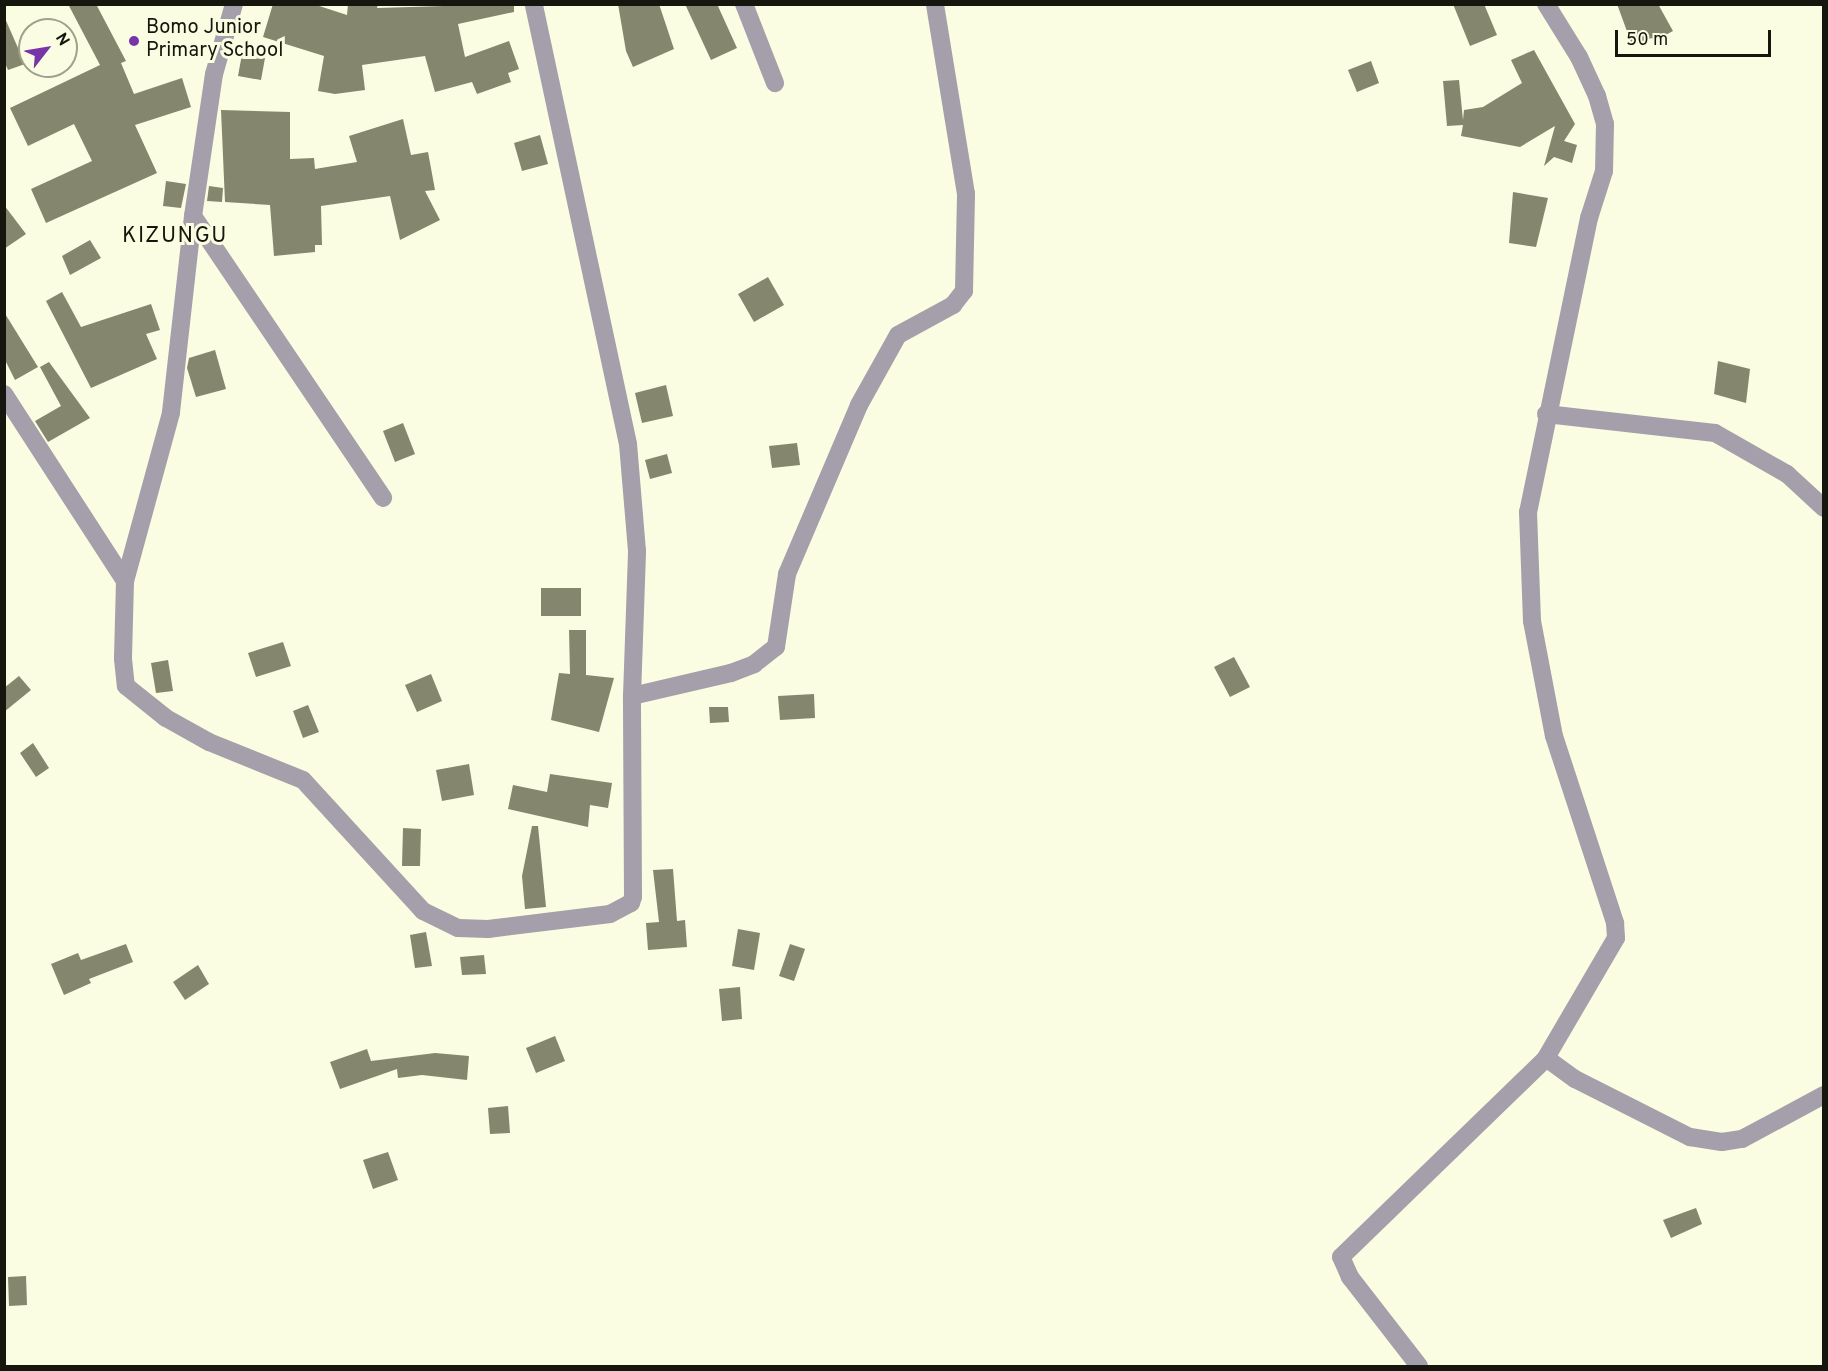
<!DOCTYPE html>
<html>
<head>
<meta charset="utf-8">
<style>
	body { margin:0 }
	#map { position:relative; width:1828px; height:1371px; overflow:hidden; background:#fafde1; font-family:Overpass,sans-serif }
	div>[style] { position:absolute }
	.building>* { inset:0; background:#84866d }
	.street>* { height:18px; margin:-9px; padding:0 9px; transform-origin:9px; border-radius:9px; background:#a49faa }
	.dots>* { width:16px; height:16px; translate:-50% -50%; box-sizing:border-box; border:3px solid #fafde1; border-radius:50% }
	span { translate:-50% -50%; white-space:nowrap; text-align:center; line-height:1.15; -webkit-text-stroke:6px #fafde1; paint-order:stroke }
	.poi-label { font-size:20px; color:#15160d }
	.left { translate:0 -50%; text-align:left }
	.quarter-label { font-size:22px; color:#15160d; letter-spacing:1.5px }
	.frame { position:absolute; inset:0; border:6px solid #15160d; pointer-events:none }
	.north { position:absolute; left:18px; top:18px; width:60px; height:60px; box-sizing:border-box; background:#fafde1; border:2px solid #9ea18c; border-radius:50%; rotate:59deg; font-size:16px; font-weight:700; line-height:24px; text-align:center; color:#15160d }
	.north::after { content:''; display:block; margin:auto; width:21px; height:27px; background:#7735a9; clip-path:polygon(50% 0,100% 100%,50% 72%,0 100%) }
	.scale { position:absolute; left:1615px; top:30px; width:156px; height:27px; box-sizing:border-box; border:3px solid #15160d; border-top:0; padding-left:8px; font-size:18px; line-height:21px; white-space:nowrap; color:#15160d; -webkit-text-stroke:4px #fafde1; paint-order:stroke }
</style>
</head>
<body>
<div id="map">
	<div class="building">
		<i style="clip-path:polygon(68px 4px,96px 4px,126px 61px,121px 63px,134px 94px,182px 78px,191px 107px,135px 125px,157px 173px,46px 223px,31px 189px,92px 161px,74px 124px,28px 146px,10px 108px,100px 65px)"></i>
		<i style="clip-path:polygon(273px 4px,313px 4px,347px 15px,348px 4px,378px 4px,377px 8px,514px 4px,514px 12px,458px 24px,465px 57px,509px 41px,519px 69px,508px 73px,511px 82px,477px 94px,472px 82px,435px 92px,425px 56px,362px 65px,365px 90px,335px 94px,318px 91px,324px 56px,263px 37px)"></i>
		<i style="clip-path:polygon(618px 4px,659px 4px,674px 49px,633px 67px,626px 51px)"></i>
		<i style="clip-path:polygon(685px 4px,717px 4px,737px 48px,711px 60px)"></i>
		<i style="clip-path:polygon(1453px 4px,1484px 4px,1497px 35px,1470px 46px)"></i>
		<i style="clip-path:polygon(1617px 4px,1658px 4px,1673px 31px,1654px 41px,1652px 38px,1632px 45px)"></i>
		<i style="clip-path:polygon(4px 16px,25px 64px,8px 70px,4px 61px)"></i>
		<i style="clip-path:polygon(1534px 50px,1575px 124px,1564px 141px,1577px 145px,1572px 163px,1554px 157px,1544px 166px,1555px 126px,1520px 147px,1461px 136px,1463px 125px,1447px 126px,1443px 81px,1459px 80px,1463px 120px,1464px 110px,1483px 107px,1522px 83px,1511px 60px)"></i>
		<i style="clip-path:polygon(242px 54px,265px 58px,261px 80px,238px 76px)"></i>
		<i style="clip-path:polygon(1371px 61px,1379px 83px,1357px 92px,1348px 70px)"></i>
		<i style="clip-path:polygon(221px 110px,290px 112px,290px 159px,314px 158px,315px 169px,357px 162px,349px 136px,403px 119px,411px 155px,428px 152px,435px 190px,425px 191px,440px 220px,400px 240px,390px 196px,321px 206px,322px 245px,315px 245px,315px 252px,274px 256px,270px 205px,225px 202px)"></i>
		<i style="clip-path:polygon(540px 135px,548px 164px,522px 171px,514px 143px)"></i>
		<i style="clip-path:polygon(166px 181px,186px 184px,181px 208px,163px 206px)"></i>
		<i style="clip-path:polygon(209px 186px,223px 188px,222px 202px,207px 201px)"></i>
		<i style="clip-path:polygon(1513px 192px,1548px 198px,1536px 247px,1509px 243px)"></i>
		<i style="clip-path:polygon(4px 205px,26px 234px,4px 249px)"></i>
		<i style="clip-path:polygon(90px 240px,101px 258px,70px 275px,62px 256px)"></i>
		<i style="clip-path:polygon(768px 277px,784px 305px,754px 322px,738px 294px)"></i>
		<i style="clip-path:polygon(62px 292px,81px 327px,151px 304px,160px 330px,146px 334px,157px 359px,91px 388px,46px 301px)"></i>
		<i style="clip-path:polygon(4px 312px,38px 367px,15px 380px,5px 360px)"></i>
		<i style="clip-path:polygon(215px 350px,226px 389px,196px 397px,187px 368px,189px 358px)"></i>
		<i style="clip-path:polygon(1718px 361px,1750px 369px,1746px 403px,1714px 394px)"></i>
		<i style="clip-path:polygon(49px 362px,90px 418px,48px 442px,35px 421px,61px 406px,40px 367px)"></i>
		<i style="clip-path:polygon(666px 385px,673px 416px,642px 423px,635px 393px)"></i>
		<i style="clip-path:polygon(403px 423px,415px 454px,395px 462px,383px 431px)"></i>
		<i style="clip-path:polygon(797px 443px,800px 465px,772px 468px,769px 446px)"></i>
		<i style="clip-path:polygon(667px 454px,672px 473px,650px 479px,645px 460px)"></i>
		<i style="clip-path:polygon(541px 588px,581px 588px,581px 616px,541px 616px)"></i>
		<i style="clip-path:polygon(569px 630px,586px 630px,586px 675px,614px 678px,599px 732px,551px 720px,559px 673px,570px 674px)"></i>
		<i style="clip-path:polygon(283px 642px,291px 666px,256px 677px,248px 653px)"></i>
		<i style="clip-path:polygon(1234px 657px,1250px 687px,1230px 697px,1214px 667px)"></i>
		<i style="clip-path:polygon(168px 660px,173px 691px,156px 693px,151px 663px)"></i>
		<i style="clip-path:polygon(431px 674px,442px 701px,417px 712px,405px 685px)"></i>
		<i style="clip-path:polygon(19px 676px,31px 690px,4px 712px,4px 688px)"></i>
		<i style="clip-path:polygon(814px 694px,815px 718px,780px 720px,778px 696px)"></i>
		<i style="clip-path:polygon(308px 705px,319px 732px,303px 738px,293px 711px)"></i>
		<i style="clip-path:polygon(709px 707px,728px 707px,729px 722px,710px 723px)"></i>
		<i style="clip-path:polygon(33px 743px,49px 768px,36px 777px,20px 753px)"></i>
		<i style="clip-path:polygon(469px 764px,474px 795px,442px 801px,436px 770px)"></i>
		<i style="clip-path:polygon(550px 774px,612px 783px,608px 808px,590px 805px,588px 827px,508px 809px,513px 785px,547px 792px)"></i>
		<i style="clip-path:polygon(532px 826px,538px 826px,546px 907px,525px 909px,522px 876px)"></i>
		<i style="clip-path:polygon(403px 828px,421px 829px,420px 866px,402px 866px)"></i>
		<i style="clip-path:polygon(673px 869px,677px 921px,685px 920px,687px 947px,648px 950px,646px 923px,659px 922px,653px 870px)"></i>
		<i style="clip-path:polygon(738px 929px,760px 933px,754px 970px,732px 966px)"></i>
		<i style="clip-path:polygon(426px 932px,432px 966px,415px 968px,410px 935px)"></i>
		<i style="clip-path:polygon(126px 944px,133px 962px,89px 979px,91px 983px,64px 995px,51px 964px,78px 953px,81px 960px)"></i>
		<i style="clip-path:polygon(790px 944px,805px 949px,794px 981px,779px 976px)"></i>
		<i style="clip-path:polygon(484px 955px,486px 974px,462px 975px,460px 957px)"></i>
		<i style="clip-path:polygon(198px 965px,209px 984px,185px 1000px,173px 982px)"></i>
		<i style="clip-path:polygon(740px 987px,742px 1019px,722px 1021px,719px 989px)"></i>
		<i style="clip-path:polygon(555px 1036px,565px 1061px,536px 1073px,526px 1048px)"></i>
		<i style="clip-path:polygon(367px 1049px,371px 1061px,435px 1053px,469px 1056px,467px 1080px,422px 1075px,398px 1078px,397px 1069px,340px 1089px,330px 1062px)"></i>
		<i style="clip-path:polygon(508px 1106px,510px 1133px,490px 1134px,488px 1108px)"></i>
		<i style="clip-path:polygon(388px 1152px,398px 1180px,373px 1189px,363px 1160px)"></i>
		<i style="clip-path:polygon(1696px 1208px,1702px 1224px,1671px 1238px,1663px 1220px)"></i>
		<i style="clip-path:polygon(26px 1276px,27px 1305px,9px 1306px,8px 1277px)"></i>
	</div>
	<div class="street">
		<i style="left:234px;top:4px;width:73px;rotate:105.9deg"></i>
		<i style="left:214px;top:74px;width:144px;rotate:98.4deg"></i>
		<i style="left:193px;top:216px;width:198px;rotate:96.4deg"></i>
		<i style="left:171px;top:413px;width:174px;rotate:105.3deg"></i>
		<i style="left:125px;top:581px;width:78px;rotate:91.5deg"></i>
		<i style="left:123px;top:659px;width:27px;rotate:84deg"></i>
		<i style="left:126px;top:686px;width:51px;rotate:38.7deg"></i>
		<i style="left:166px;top:718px;width:49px;rotate:29.2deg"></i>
		<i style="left:209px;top:742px;width:101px;rotate:22deg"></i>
		<i style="left:303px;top:780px;width:178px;rotate:47.5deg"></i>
		<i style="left:423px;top:911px;width:39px;rotate:26deg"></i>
		<i style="left:458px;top:928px;width:30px;rotate:2deg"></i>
		<i style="left:488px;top:929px;width:123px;rotate:-7deg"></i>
		<i style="left:610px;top:914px;width:24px;rotate:-28deg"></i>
		<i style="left:631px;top:903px;width:6px;rotate:-72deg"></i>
		<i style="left:633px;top:897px;width:201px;rotate:-90.3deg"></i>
		<i style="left:632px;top:696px;width:145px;rotate:-88deg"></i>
		<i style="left:637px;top:551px;width:107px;rotate:-94.8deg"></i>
		<i style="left:628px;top:444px;width:450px;rotate:-102.1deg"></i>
		<i style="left:744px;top:4px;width:85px;rotate:68.6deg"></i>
		<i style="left:1546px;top:4px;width:62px;rotate:58.1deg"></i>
		<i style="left:1579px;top:57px;width:43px;rotate:65.2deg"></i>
		<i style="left:1597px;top:96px;width:29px;rotate:74deg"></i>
		<i style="left:1605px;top:124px;width:47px;rotate:91.2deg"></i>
		<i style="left:1604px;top:171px;width:49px;rotate:107.7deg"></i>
		<i style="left:1589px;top:218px;width:300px;rotate:101.7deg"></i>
		<i style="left:1528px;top:512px;width:109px;rotate:87.9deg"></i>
		<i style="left:1532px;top:621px;width:117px;rotate:79.2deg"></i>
		<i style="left:1554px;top:736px;width:197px;rotate:71.9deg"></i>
		<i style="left:1615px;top:923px;width:15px;rotate:86deg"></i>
		<i style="left:1616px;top:938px;width:139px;rotate:120.3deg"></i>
		<i style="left:1546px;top:1058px;width:36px;rotate:36deg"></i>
		<i style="left:1575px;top:1079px;width:129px;rotate:26.8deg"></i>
		<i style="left:1690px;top:1137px;width:32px;rotate:9deg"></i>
		<i style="left:1722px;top:1142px;width:20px;rotate:-9deg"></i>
		<i style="left:1742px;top:1139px;width:93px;rotate:-28.2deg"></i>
		<i style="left:193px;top:216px;width:340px;rotate:56deg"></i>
		<i style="left:4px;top:394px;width:223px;rotate:57.1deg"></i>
		<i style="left:1546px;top:414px;width:170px;rotate:6.4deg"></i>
		<i style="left:1715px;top:433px;width:83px;rotate:29.7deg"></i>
		<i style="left:1787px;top:474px;width:50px;rotate:42.6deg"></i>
		<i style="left:632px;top:696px;width:102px;rotate:-13.1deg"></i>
		<i style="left:731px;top:673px;width:25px;rotate:-21deg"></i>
		<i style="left:754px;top:664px;width:28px;rotate:-38deg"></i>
		<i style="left:776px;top:647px;width:74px;rotate:-81.4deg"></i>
		<i style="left:787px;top:574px;width:184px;rotate:-66.9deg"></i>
		<i style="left:859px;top:405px;width:80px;rotate:-60.9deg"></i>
		<i style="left:898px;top:335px;width:63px;rotate:-28.6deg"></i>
		<i style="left:953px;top:305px;width:18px;rotate:-52deg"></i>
		<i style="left:964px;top:291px;width:97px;rotate:-88.8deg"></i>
		<i style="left:966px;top:194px;width:193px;rotate:-99.3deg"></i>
		<i style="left:1419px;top:1366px;width:113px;rotate:-127.8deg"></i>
		<i style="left:1350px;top:1277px;width:22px;rotate:-114deg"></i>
		<i style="left:1341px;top:1257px;width:286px;rotate:-44.1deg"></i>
	</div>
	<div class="dots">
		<i style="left:134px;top:41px;background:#7735a9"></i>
	</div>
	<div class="poi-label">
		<span class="left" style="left:146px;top:40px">Bomo Junior<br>Primary School</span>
	</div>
	<div class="quarter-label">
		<span style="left:175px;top:237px">KIZUNGU</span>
	</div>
	<div class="frame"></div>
	<div class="north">N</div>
	<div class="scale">50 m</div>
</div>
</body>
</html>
